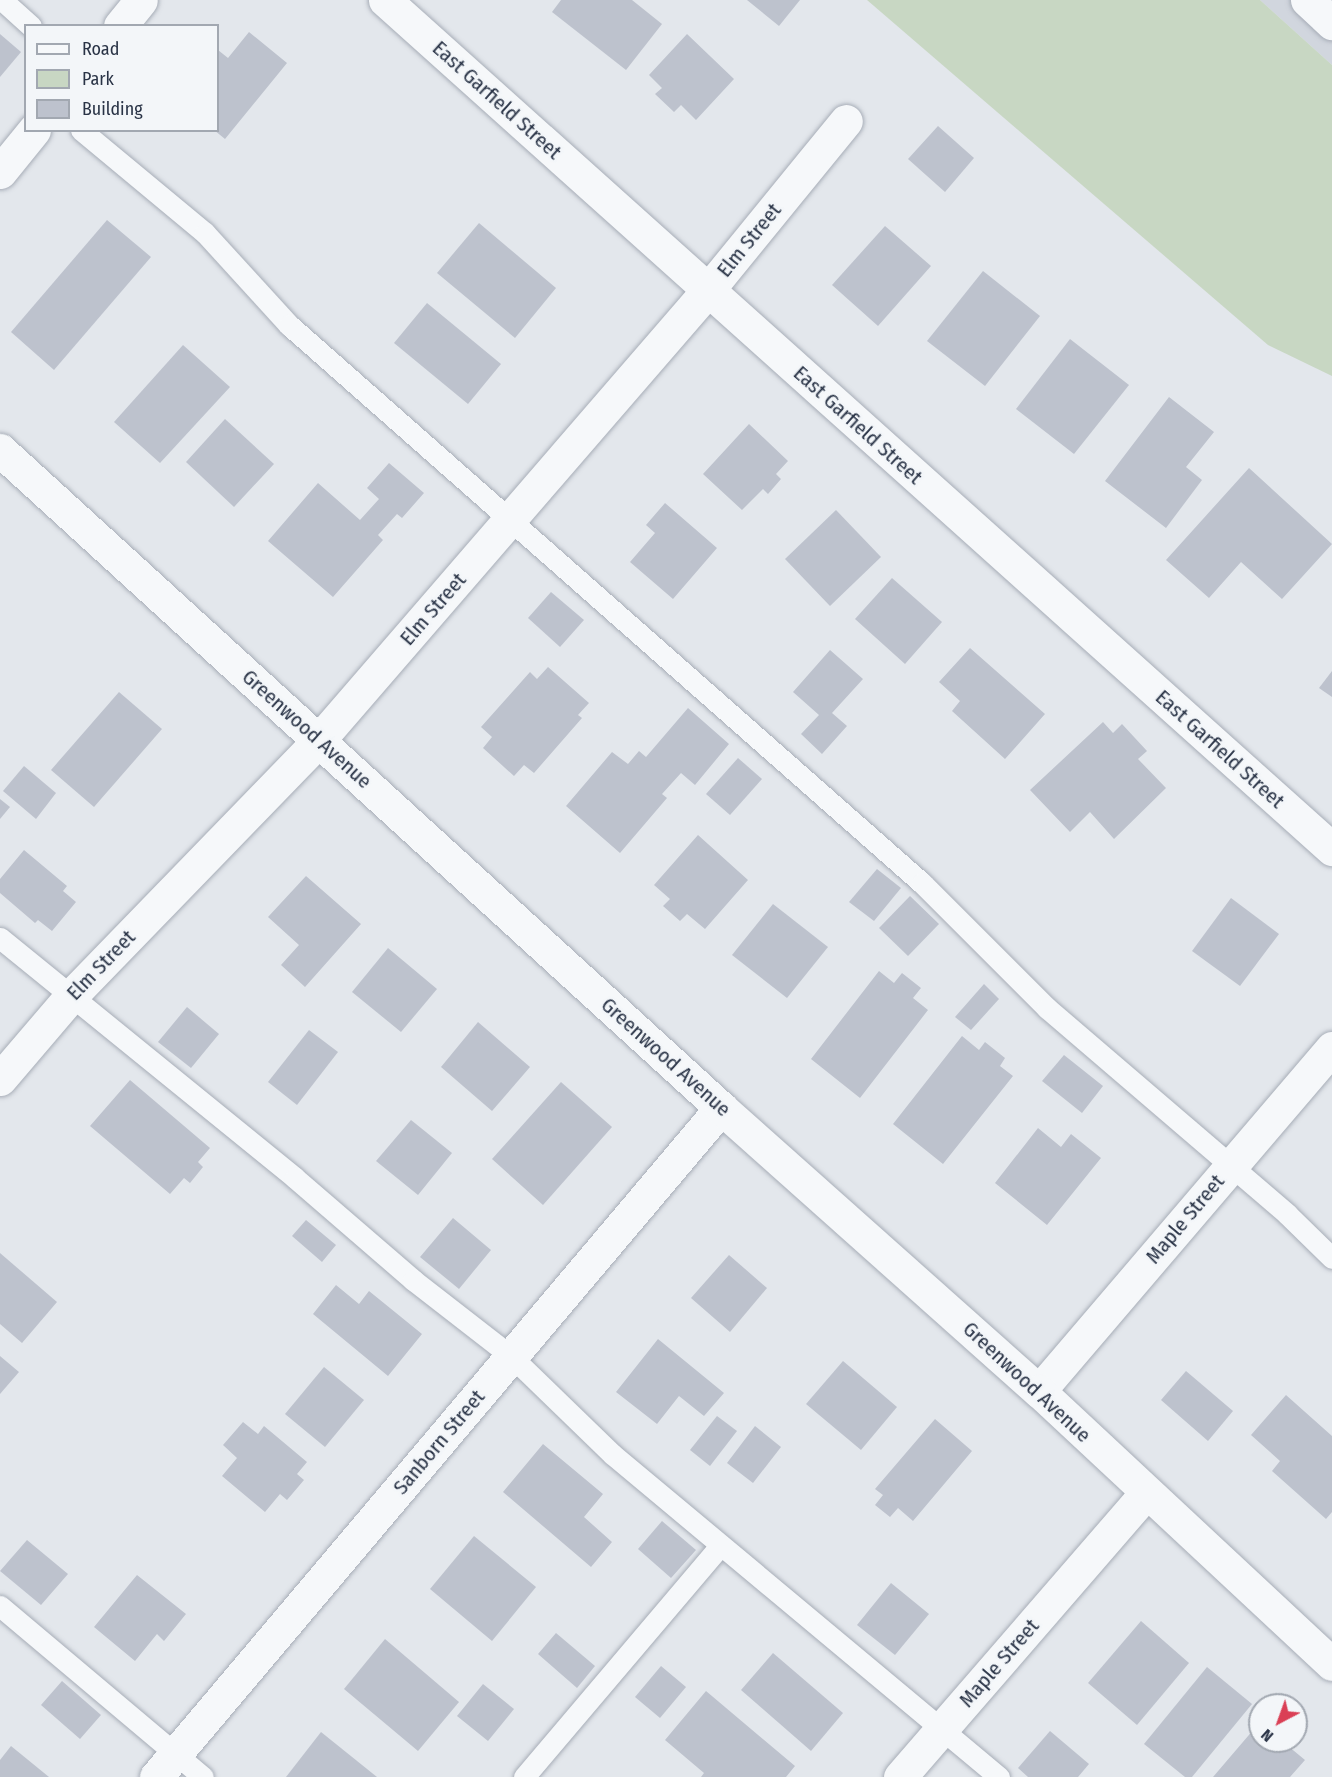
<!DOCTYPE html>
<html>
<head>
<meta charset="utf-8">
<style>
	body { margin:0 }
	#map { position:relative; width:1332px; height:1777px; overflow:hidden; background:#e3e7ec; font-family:"Fira Sans Condensed",sans-serif }
	div>[style] { position:absolute }
	.built>* { inset:0; background:#d1d6de }
	.green>* { inset:0; background:#c8d7c3 }
	.building>* { inset:0; background:#bdc2cd }
	.roads { filter:drop-shadow(0 0 2px #a7adb7) drop-shadow(0 0 2px #a7adb7) }
	.service>* { height:21px; margin:-10.5px; padding:0 10.5px; transform-origin:10.5px; border-radius:10.5px; background:#f6f8fa }
	.minor>* { height:33px; margin:-16.5px; padding:0 16.5px; transform-origin:16.5px; border-radius:16.5px; background:#f6f8fa }
	.tertiary>* { height:33px; margin:-16.5px; padding:0 16.5px; transform-origin:16.5px; border-radius:16.5px; background:#f6f8fa }
	span { translate:-50% -50%; white-space:nowrap; text-align:center; line-height:1.15; -webkit-text-stroke:5px #f3f6f9; paint-order:stroke }
	.street-label { font-size:21px; color:#293346 }
	.legend { position:absolute; left:24px; top:24px; width:195px; height:108px; box-sizing:border-box; background:#f3f6f9; border:2px solid #a2a8b1; margin:0; padding:8px 10px; list-style:none; font-size:18px; color:#293346 }
	.legend li { display:flex; align-items:center; gap:12px; height:30px }
	.legend b { width:30px; border:2px solid #a2a8b1 }
	.north { position:absolute; left:1248px; top:1693px; width:60px; height:60px; box-sizing:border-box; background:#f3f6f9; border:2px solid #a2a8b1; border-radius:50%; rotate:221deg; font-size:16px; font-weight:700; line-height:24px; text-align:center; color:#293346 }
	.north::after { content:''; display:block; margin:auto; width:21px; height:27px; background:#da3f55; clip-path:polygon(50% 0,100% 100%,50% 72%,0 100%) }
</style>
</head>
<body>
<div id="map">
	<div class="built">
		<i style="clip-path:polygon(1260px 0,1332px 0,1332px 65px)"></i>
	</div>
	<div class="green">
		<i style="clip-path:polygon(867px 0,1260px 0,1332px 65px,1332px 376px,1268px 345px)"></i>
	</div>
	<div class="building">
		<i style="clip-path:polygon(561px 0,632px 0,662px 24px,626px 70px,552px 12px)"></i>
		<i style="clip-path:polygon(747px 0,800px 0,779px 26px)"></i>
		<i style="clip-path:polygon(249px 32px,287px 63px,225px 139px,214px 130px,218px 130px,218px 50px,228px 58px)"></i>
		<i style="clip-path:polygon(0 34px,21px 52px,0 77px)"></i>
		<i style="clip-path:polygon(687px 34px,734px 79px,696px 120px,681px 105px,674px 112px,655px 94px,662px 88px,649px 75px)"></i>
		<i style="clip-path:polygon(938px 126px,974px 158px,945px 192px,908px 159px)"></i>
		<i style="clip-path:polygon(107px 220px,151px 257px,54px 370px,11px 332px)"></i>
		<i style="clip-path:polygon(479px 223px,556px 288px,515px 338px,437px 273px)"></i>
		<i style="clip-path:polygon(885px 226px,931px 266px,878px 326px,832px 285px)"></i>
		<i style="clip-path:polygon(983px 271px,1040px 316px,985px 386px,927px 341px)"></i>
		<i style="clip-path:polygon(427px 303px,501px 364px,468px 404px,394px 343px)"></i>
		<i style="clip-path:polygon(1070px 339px,1129px 385px,1074px 454px,1016px 409px)"></i>
		<i style="clip-path:polygon(183px 345px,230px 387px,160px 463px,114px 422px)"></i>
		<i style="clip-path:polygon(1169px 397px,1214px 432px,1186px 467px,1202px 480px,1166px 528px,1105px 481px)"></i>
		<i style="clip-path:polygon(225px 419px,274px 464px,234px 507px,186px 462px)"></i>
		<i style="clip-path:polygon(749px 424px,788px 461px,776px 474px,781px 479px,768px 494px,763px 489px,742px 510px,703px 474px)"></i>
		<i style="clip-path:polygon(389px 463px,424px 493px,402px 518px,397px 514px,378px 535px,383px 540px,333px 597px,268px 541px,318px 483px,360px 520px,379px 499px,367px 488px)"></i>
		<i style="clip-path:polygon(1249px 468px,1332px 544px,1282px 599px,1241px 562px,1209px 598px,1166px 560px)"></i>
		<i style="clip-path:polygon(665px 503px,717px 548px,673px 599px,630px 562px,655px 533px,646px 525px)"></i>
		<i style="clip-path:polygon(836px 510px,881px 557px,830px 606px,785px 559px)"></i>
		<i style="clip-path:polygon(892px 578px,942px 622px,905px 664px,855px 619px)"></i>
		<i style="clip-path:polygon(551px 592px,584px 620px,560px 647px,528px 618px)"></i>
		<i style="clip-path:polygon(970px 648px,1045px 714px,1005px 759px,952px 711px,960px 701px,939px 682px)"></i>
		<i style="clip-path:polygon(830px 650px,863px 679px,832px 713px,847px 726px,822px 754px,801px 734px,819px 715px,793px 692px)"></i>
		<i style="clip-path:polygon(548px 667px,589px 703px,578px 715px,582px 718px,534px 773px,524px 765px,514px 776px,483px 748px,492px 737px,481px 727px,530px 672px,537px 679px)"></i>
		<i style="clip-path:polygon(1332px 671px,1332px 697px,1319px 688px)"></i>
		<i style="clip-path:polygon(119px 692px,162px 729px,94px 807px,51px 770px)"></i>
		<i style="clip-path:polygon(688px 708px,729px 744px,695px 785px,681px 773px,662px 794px,667px 798px,620px 853px,566px 806px,612px 752px,628px 764px,639px 751px,646px 757px)"></i>
		<i style="clip-path:polygon(1103px 722px,1113px 733px,1122px 724px,1147px 751px,1138px 759px,1166px 788px,1114px 839px,1090px 812px,1070px 832px,1030px 790px)"></i>
		<i style="clip-path:polygon(738px 758px,762px 779px,730px 815px,706px 794px)"></i>
		<i style="clip-path:polygon(24px 766px,56px 793px,36px 819px,3px 791px)"></i>
		<i style="clip-path:polygon(0 799px,10px 807px,0 819px)"></i>
		<i style="clip-path:polygon(698px 835px,748px 880px,705px 929px,687px 914px,680px 921px,663px 906px,670px 899px,654px 885px)"></i>
		<i style="clip-path:polygon(24px 850px,67px 886px,63px 891px,76px 902px,52px 931px,38px 920px,35px 923px,0 893px,0 879px)"></i>
		<i style="clip-path:polygon(877px 869px,901px 888px,874px 921px,849px 902px)"></i>
		<i style="clip-path:polygon(306px 876px,361px 924px,305px 987px,281px 965px,299px 945px,268px 917px)"></i>
		<i style="clip-path:polygon(910px 896px,939px 924px,908px 956px,879px 928px)"></i>
		<i style="clip-path:polygon(1231px 898px,1279px 934px,1240px 986px,1192px 951px)"></i>
		<i style="clip-path:polygon(773px 904px,828px 947px,787px 998px,732px 955px)"></i>
		<i style="clip-path:polygon(388px 948px,437px 989px,401px 1032px,352px 992px)"></i>
		<i style="clip-path:polygon(879px 971px,894px 983px,902px 973px,921px 988px,913px 998px,928px 1010px,860px 1098px,811px 1059px)"></i>
		<i style="clip-path:polygon(984px 984px,999px 999px,971px 1030px,955px 1017px)"></i>
		<i style="clip-path:polygon(187px 1007px,219px 1034px,191px 1068px,158px 1042px)"></i>
		<i style="clip-path:polygon(478px 1022px,530px 1067px,492px 1111px,441px 1067px)"></i>
		<i style="clip-path:polygon(309px 1030px,338px 1052px,297px 1105px,268px 1082px)"></i>
		<i style="clip-path:polygon(962px 1036px,979px 1050px,985px 1042px,1005px 1058px,1000px 1066px,1013px 1076px,943px 1164px,893px 1124px)"></i>
		<i style="clip-path:polygon(1064px 1055px,1103px 1086px,1082px 1113px,1042px 1081px)"></i>
		<i style="clip-path:polygon(130px 1080px,210px 1148px,198px 1162px,203px 1167px,190px 1183px,184px 1178px,170px 1194px,90px 1126px)"></i>
		<i style="clip-path:polygon(561px 1082px,612px 1127px,543px 1205px,492px 1159px)"></i>
		<i style="clip-path:polygon(411px 1120px,452px 1153px,418px 1195px,376px 1161px)"></i>
		<i style="clip-path:polygon(1038px 1128px,1061px 1147px,1071px 1134px,1101px 1158px,1047px 1225px,995px 1183px)"></i>
		<i style="clip-path:polygon(453px 1218px,491px 1250px,459px 1289px,420px 1257px)"></i>
		<i style="clip-path:polygon(306px 1220px,336px 1245px,322px 1262px,292px 1236px)"></i>
		<i style="clip-path:polygon(0 1253px,57px 1302px,22px 1343px,0 1324px)"></i>
		<i style="clip-path:polygon(729px 1255px,767px 1288px,730px 1332px,691px 1298px)"></i>
		<i style="clip-path:polygon(336px 1285px,359px 1304px,369px 1291px,422px 1334px,388px 1376px,313px 1314px)"></i>
		<i style="clip-path:polygon(658px 1339px,724px 1393px,704px 1416px,679px 1396px,657px 1424px,616px 1392px)"></i>
		<i style="clip-path:polygon(0 1356px,19px 1372px,0 1394px)"></i>
		<i style="clip-path:polygon(843px 1361px,897px 1407px,861px 1450px,806px 1404px)"></i>
		<i style="clip-path:polygon(324px 1367px,364px 1400px,325px 1447px,285px 1414px)"></i>
		<i style="clip-path:polygon(1186px 1371px,1233px 1411px,1208px 1441px,1161px 1400px)"></i>
		<i style="clip-path:polygon(1286px 1395px,1332px 1436px,1332px 1512px,1326px 1519px,1272px 1471px,1280px 1461px,1251px 1435px)"></i>
		<i style="clip-path:polygon(717px 1416px,737px 1431px,710px 1466px,690px 1450px)"></i>
		<i style="clip-path:polygon(935px 1419px,972px 1451px,913px 1521px,898px 1508px,890px 1517px,875px 1505px,883px 1495px,875px 1489px)"></i>
		<i style="clip-path:polygon(243px 1422px,258px 1434px,264px 1426px,307px 1462px,297px 1474px,304px 1480px,287px 1500px,280px 1494px,265px 1512px,222px 1476px,237px 1458px,223px 1445px)"></i>
		<i style="clip-path:polygon(755px 1426px,781px 1447px,753px 1483px,727px 1463px)"></i>
		<i style="clip-path:polygon(543px 1444px,603px 1494px,584px 1517px,612px 1542px,591px 1567px,503px 1492px)"></i>
		<i style="clip-path:polygon(662px 1521px,696px 1550px,671px 1578px,638px 1549px)"></i>
		<i style="clip-path:polygon(474px 1536px,536px 1587px,492px 1641px,430px 1589px)"></i>
		<i style="clip-path:polygon(27px 1540px,68px 1574px,41px 1605px,0 1571px)"></i>
		<i style="clip-path:polygon(137px 1575px,186px 1614px,164px 1641px,157px 1634px,135px 1661px,94px 1627px)"></i>
		<i style="clip-path:polygon(891px 1583px,929px 1614px,895px 1655px,857px 1625px)"></i>
		<i style="clip-path:polygon(1141px 1621px,1189px 1663px,1137px 1725px,1088px 1683px)"></i>
		<i style="clip-path:polygon(556px 1633px,595px 1666px,577px 1688px,538px 1654px)"></i>
		<i style="clip-path:polygon(385px 1639px,459px 1702px,418px 1751px,344px 1689px)"></i>
		<i style="clip-path:polygon(773px 1653px,843px 1713px,811px 1751px,741px 1690px)"></i>
		<i style="clip-path:polygon(661px 1666px,686px 1687px,660px 1718px,635px 1697px)"></i>
		<i style="clip-path:polygon(1207px 1667px,1252px 1704px,1192px 1777px,1185px 1777px,1144px 1744px)"></i>
		<i style="clip-path:polygon(62px 1681px,101px 1715px,80px 1739px,41px 1705px)"></i>
		<i style="clip-path:polygon(483px 1684px,514px 1709px,488px 1741px,457px 1716px)"></i>
		<i style="clip-path:polygon(706px 1691px,795px 1766px,786px 1777px,701px 1777px,704px 1773px,665px 1740px)"></i>
		<i style="clip-path:polygon(1260px 1722px,1260px 1741px,1282px 1741px,1305px 1760px,1290px 1777px,1213px 1777px)"></i>
		<i style="clip-path:polygon(1050px 1731px,1089px 1764px,1078px 1777px,1028px 1777px,1018px 1768px)"></i>
		<i style="clip-path:polygon(321px 1732px,377px 1777px,286px 1777px)"></i>
		<i style="clip-path:polygon(11px 1746px,49px 1777px,0 1777px,0 1760px)"></i>
	</div>
	<div class="roads">
		<div class="service">
			<i style="left:2px;top:0;width:39px;rotate:42deg"></i>
			<i style="left:81px;top:130px;width:161px;rotate:39.7deg"></i>
			<i style="left:205px;top:233px;width:125px;rotate:47.6deg"></i>
			<i style="left:289px;top:325px;width:844px;rotate:41.4deg"></i>
			<i style="left:922px;top:883px;width:177px;rotate:45deg"></i>
			<i style="left:1047px;top:1008px;width:316px;rotate:40.6deg"></i>
			<i style="left:1287px;top:1214px;width:63px;rotate:44.4deg"></i>
			<i style="left:0;top:938px;width:380px;rotate:39.1deg"></i>
			<i style="left:295px;top:1178px;width:156px;rotate:40.8deg"></i>
			<i style="left:413px;top:1280px;width:124px;rotate:37.8deg"></i>
			<i style="left:511px;top:1356px;width:141px;rotate:44.1deg"></i>
			<i style="left:612px;top:1454px;width:504px;rotate:39.85deg"></i>
			<i style="left:0;top:1606px;width:265px;rotate:40.1deg"></i>
			<i style="left:524px;top:1777px;width:304px;rotate:-49.7deg"></i>
		</div>
		<div class="minor">
			<i style="left:385px;top:0;width:1272px;rotate:41.88deg"></i>
			<i style="left:1307px;top:0;width:34px;rotate:43deg"></i>
			<i style="left:0;top:1079px;width:108px;rotate:-49.5deg"></i>
			<i style="left:70px;top:997px;width:358px;rotate:-45.9deg"></i>
			<i style="left:319px;top:740px;width:595px;rotate:-49.16deg"></i>
			<i style="left:708px;top:290px;width:218px;rotate:-50.8deg"></i>
			<i style="left:1039px;top:1391px;width:451px;rotate:-49.5deg"></i>
			<i style="left:156px;top:1777px;width:876px;rotate:-49.82deg"></i>
			<i style="left:900px;top:1777px;width:374px;rotate:-49.1deg"></i>
		</div>
		<div class="tertiary">
			<i style="left:120px;top:26px;width:33px;rotate:-51deg"></i>
			<i style="left:0;top:172px;width:54px;rotate:-51deg"></i>
			<i style="left:0;top:450px;width:976px;rotate:42.38deg"></i>
			<i style="left:721px;top:1108px;width:426px;rotate:41.7deg"></i>
			<i style="left:1039px;top:1391px;width:400px;rotate:43deg"></i>
		</div>
	</div>
	<div class="street-label">
		<span style="left:497px;top:100px;rotate:42deg">East Garfield Street</span>
		<span style="left:749px;top:240px;rotate:-51deg">Elm Street</span>
		<span style="left:858px;top:425px;rotate:42deg">East Garfield Street</span>
		<span style="left:433px;top:609px;rotate:-49deg">Elm Street</span>
		<span style="left:307px;top:729px;rotate:42deg">Greenwood Avenue</span>
		<span style="left:1220px;top:749px;rotate:42deg">East Garfield Street</span>
		<span style="left:101px;top:965px;rotate:-46deg">Elm Street</span>
		<span style="left:666px;top:1057px;rotate:42deg">Greenwood Avenue</span>
		<span style="left:1185px;top:1219px;rotate:-50deg">Maple Street</span>
		<span style="left:1027px;top:1382px;rotate:43deg">Greenwood Avenue</span>
		<span style="left:439px;top:1442px;rotate:-50deg">Sanborn Street</span>
		<span style="left:999px;top:1663px;rotate:-49deg">Maple Street</span>
	</div>
	<ul class="legend">
	<li><b style="height:8px;background:#f6f8fa"></b>Road</li>
	<li><b style="height:16px;background:#c8d7c3"></b>Park</li>
	<li><b style="height:16px;background:#bdc2cd"></b>Building</li>
	</ul>
	<div class="north">N</div>
</div>
</body>
</html>
